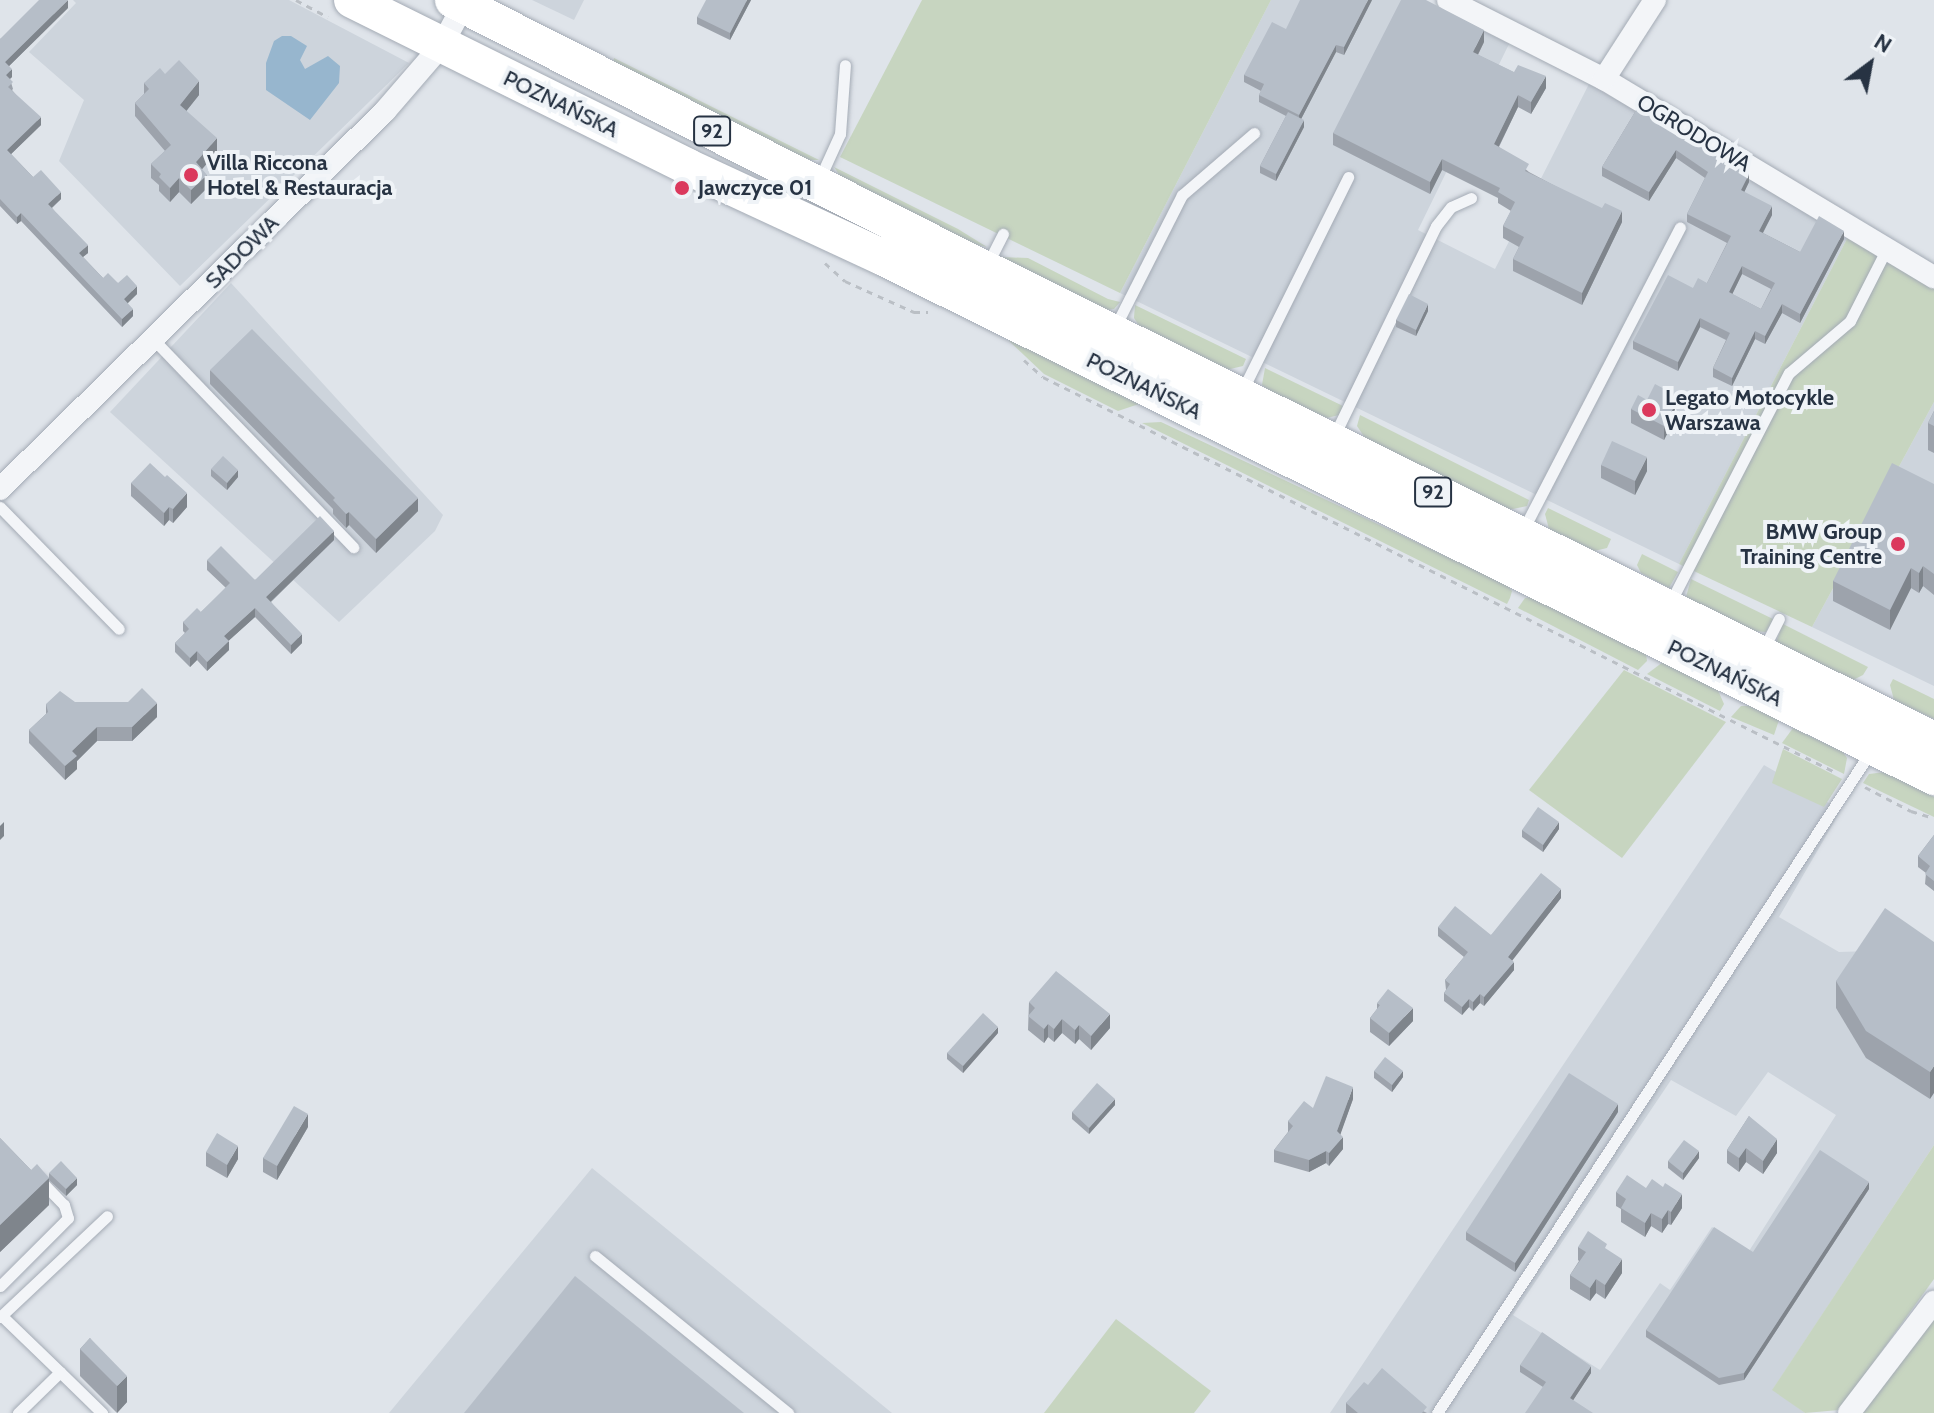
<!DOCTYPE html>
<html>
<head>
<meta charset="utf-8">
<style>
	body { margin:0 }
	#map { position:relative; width:1934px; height:1413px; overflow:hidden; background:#dfe4ea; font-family:Cabin,sans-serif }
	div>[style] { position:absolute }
	.built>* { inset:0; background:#cdd4dc }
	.green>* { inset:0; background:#c7d5c0 }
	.water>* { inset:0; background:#97b6ce }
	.path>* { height:3px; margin-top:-1.5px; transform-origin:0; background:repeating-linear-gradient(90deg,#babfc5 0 6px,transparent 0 12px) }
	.roads { filter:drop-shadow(0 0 2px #a4abb5) drop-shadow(0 0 2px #a4abb5) }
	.lane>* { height:11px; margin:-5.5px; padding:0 5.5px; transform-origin:5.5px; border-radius:5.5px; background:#f3f5f8 }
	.street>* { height:22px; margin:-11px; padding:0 11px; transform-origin:11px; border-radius:11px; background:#f3f5f8 }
	.primary>* { height:36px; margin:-18px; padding:0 18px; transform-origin:18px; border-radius:18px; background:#fff }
	.wall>* { inset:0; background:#9da3ac }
	.shaded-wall>* { inset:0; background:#7f858c }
	.building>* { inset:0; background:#b6bec8 }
	.dots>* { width:22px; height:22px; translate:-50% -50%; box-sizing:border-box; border:4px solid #eff3f7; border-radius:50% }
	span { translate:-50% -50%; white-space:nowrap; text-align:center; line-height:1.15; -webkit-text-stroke:8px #eff3f7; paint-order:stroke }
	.shield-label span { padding:2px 6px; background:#eff3f7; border:2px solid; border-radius:6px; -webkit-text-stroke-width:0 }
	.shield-label { font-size:20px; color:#273343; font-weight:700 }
	.street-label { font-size:22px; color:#273343 }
	.poi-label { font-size:22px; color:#273343; font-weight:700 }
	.left { translate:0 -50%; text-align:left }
	.right { translate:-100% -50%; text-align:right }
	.north { position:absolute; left:1830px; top:24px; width:80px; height:80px; -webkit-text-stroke:6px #eff3f7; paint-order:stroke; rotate:32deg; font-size:22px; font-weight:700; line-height:32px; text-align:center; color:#273343 }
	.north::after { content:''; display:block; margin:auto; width:28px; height:36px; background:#273343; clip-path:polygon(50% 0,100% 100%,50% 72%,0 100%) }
</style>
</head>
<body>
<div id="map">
	<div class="built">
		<i style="clip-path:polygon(73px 0,289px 0,409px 63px,180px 286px,59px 161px,84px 100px,29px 52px,76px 3px)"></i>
		<i style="clip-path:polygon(532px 0,584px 0,574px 20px)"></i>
		<i style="clip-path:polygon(1271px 0,1424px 0,1509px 44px,1418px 230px,1495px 269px,1589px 84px,1850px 233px,1679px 564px,1120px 293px)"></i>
		<i style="clip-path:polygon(231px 283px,443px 515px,435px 531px,339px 622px,110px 412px)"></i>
		<i style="clip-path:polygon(1934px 402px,1934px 686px,1812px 627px)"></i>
		<i style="clip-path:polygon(evenodd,1764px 765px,1841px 810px,1779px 917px,1839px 952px,1934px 949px,1934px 1145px,1773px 1389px,1805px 1413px,1330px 1413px,1764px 765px,1768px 1072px,1836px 1115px,1749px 1251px,1712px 1227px,1670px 1290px,1660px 1283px,1600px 1370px,1513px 1315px,1671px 1080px,1736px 1116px,1768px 1072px)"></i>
		<i style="clip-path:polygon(592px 1168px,892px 1413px,389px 1413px)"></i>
	</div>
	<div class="green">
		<i style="clip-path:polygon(922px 0,1271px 0,1120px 293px,840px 157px)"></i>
		<i style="clip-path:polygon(614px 58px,819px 160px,808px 160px,613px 63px)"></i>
		<i style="clip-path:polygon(834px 167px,958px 229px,987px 247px,974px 244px,840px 176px)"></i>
		<i style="clip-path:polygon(1850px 233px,1934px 285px,1934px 402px,1812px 627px,1679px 564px)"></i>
		<i style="clip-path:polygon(1001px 257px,1028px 258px,1108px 299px,1120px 302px,1114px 309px,1106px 310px)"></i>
		<i style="clip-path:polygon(1135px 305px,1246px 359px,1243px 366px,1226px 370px,1140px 327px,1134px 318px)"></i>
		<i style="clip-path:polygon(1010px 339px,1139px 404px,1118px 411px,1044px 374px,1009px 341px)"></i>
		<i style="clip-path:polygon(1265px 368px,1343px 406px,1339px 415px,1327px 418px,1271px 392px,1262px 385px)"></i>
		<i style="clip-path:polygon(1360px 415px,1529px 500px,1527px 506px,1508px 510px,1365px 438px,1357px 426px)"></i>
		<i style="clip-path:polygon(1161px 422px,1507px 585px,1512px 591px,1510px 598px,1507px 604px,1142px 423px)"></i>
		<i style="clip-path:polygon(1548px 508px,1611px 539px,1607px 548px,1594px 551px,1549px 529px,1545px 514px)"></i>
		<i style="clip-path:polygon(1642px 554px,1678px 572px,1669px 588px,1641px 573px,1637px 565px)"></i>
		<i style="clip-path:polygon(1691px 579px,1773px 619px,1766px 632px,1752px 631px,1686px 597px)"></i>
		<i style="clip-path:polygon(1531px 597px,1646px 654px,1647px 661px,1638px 670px,1518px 608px,1525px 598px)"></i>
		<i style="clip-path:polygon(1783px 624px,1868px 667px,1863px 675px,1853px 680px,1776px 642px)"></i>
		<i style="clip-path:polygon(1663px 662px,1717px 688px,1724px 704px,1720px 711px,1647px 674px)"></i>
		<i style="clip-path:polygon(1624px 670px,1726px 722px,1622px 858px,1529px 790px)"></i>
		<i style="clip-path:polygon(1893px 679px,1934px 699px,1934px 719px,1894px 700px,1890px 685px)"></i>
		<i style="clip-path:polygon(1741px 706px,1750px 706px,1779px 720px,1774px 735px,1731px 717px)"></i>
		<i style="clip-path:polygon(1793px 728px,1843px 752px,1847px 758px,1844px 774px,1782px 743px)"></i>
		<i style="clip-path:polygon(1783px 749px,1842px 779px,1824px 807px,1772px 783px)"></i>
		<i style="clip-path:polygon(1885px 772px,1934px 797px,1934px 817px,1863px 783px,1869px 774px)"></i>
		<i style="clip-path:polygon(1934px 1145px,1934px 1279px,1839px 1410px,1805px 1413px,1772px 1390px)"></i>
		<i style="clip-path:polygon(1934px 1318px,1934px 1413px,1862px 1413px)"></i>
		<i style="clip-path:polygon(1116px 1319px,1211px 1391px,1194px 1413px,1044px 1413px)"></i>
	</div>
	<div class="water">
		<i style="clip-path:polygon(282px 36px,291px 36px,307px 46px,300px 60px,305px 69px,328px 56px,340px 66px,339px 83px,310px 120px,266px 90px,266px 63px,274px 41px)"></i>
	</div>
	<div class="path">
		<i style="left:296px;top:0;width:36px;rotate:28deg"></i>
		<i style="left:825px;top:263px;width:27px;rotate:42deg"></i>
		<i style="left:845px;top:281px;width:76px;rotate:24.2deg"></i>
		<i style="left:914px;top:312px;width:14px"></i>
		<i style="left:1024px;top:360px;width:25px;rotate:42deg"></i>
		<i style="left:1043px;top:377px;width:887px;rotate:26.51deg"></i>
		<i style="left:1865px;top:787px;width:52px;rotate:27.6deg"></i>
		<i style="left:1911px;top:811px;width:24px;rotate:17deg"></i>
	</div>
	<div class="roads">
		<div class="lane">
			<i style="left:819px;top:180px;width:51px;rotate:-65.5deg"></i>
			<i style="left:840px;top:134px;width:69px;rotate:-85.9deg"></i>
			<i style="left:987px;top:265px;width:35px;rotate:-63deg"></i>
			<i style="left:1115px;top:327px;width:148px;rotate:-63.1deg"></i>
			<i style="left:1182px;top:195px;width:95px;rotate:-40.7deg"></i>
			<i style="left:153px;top:339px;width:289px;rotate:46.1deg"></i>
			<i style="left:1242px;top:391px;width:239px;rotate:-63.6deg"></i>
			<i style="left:1334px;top:436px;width:233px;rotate:-64.1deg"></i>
			<i style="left:1436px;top:226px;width:24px;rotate:-52deg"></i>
			<i style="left:1451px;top:207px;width:22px;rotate:-24deg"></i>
			<i style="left:0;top:507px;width:170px;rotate:45.7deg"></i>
			<i style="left:1522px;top:532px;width:343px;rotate:-62.6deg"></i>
			<i style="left:1669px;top:605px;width:261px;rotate:-62.7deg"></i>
			<i style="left:1789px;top:373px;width:80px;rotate:-40.4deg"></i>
			<i style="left:1850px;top:321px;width:82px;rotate:-63.1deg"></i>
			<i style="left:1763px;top:650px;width:35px;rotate:-63deg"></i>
			<i style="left:595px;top:1256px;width:249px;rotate:39.1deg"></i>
			<i style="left:0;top:1286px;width:96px;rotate:-45deg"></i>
			<i style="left:68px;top:1218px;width:14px;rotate:-107deg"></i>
			<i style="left:64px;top:1205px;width:36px;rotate:-134deg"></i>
			<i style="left:2px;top:1316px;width:81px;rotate:44deg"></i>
			<i style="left:60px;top:1372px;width:59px;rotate:135.7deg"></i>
			<i style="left:0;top:1317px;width:147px;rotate:-43.3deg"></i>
			<i style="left:60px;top:1372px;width:59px;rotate:44.3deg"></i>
			<i style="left:1437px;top:1413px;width:792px;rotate:-56.75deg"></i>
		</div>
		<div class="street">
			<i style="left:1448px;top:0;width:175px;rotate:26.9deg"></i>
			<i style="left:1604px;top:79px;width:385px;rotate:31deg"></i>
			<i style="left:1604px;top:79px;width:94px;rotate:-57.2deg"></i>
			<i style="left:0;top:489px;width:540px;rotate:-44.47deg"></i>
			<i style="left:385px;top:111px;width:87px;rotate:-49.2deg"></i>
			<i style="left:442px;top:45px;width:51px;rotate:-61.9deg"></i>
			<i style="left:1849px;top:1413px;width:140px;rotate:-52.6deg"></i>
		</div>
		<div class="primary">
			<i style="left:352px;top:0;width:375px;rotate:26.4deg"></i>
			<i style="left:688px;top:167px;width:214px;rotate:24.9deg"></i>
			<i style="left:882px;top:257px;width:1174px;rotate:26.3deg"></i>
			<i style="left:453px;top:0;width:569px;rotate:26.84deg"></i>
			<i style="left:961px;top:257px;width:1086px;rotate:26.4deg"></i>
		</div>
	</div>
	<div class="wall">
		<i style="clip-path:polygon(751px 0,730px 40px,697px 24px,697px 17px)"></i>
		<i style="clip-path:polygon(1372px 0,1344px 55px,1336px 52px,1301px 119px,1304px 127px,1276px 181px,1260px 173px,1260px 166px,1286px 116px,1259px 102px,1259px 95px,1261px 91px,1244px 82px,1244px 75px)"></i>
		<i style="clip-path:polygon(68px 8px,9px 66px,12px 77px,10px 79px,13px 89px,12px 90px,41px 125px,11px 154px,33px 177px,61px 199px,52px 208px,88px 253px,83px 257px,103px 278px,118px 283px,137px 294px,127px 303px,133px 316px,122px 327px,21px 221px,17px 224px,0 206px,0 39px)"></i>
		<i style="clip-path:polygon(1484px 42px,1478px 55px,1546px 88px,1531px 114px,1518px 107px,1499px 147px,1529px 172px,1622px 222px,1582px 305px,1513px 271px,1513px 259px,1519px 247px,1503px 238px,1503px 226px,1511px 211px,1498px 203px,1498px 198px,1442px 170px,1430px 194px,1333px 145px,1333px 133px)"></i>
		<i style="clip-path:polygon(165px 74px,199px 95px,186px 111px,217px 152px,202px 169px,207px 188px,191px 204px,179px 192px,170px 202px,159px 191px,159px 185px,151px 178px,151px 164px,165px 151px,135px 116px,135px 103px,144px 94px,144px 83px)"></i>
		<i style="clip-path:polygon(evenodd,1638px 107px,1749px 182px,1744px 192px,1772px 215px,1763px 233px,1800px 252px,1844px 239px,1800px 323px,1782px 313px,1765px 344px,1755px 339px,1732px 386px,1713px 377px,1713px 368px,1726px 340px,1700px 327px,1678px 371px,1633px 349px,1633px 341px,1693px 288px,1707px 283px,1727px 243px,1687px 222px,1687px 214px,1705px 178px,1676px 158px,1649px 201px,1602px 176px,1602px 167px,1638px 107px,1742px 274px,1771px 289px,1761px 309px,1732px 294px,1742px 274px)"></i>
		<i style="clip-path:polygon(1428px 311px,1416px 336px,1396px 327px,1396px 320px)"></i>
		<i style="clip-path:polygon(210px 370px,418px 511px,376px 553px,349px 525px,346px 528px,333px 514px,333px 509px,210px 384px)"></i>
		<i style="clip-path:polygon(1647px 400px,1672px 401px,1676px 416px,1664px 440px,1631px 423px,1631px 409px)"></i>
		<i style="clip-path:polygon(1934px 411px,1934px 453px,1928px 450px,1928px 423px)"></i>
		<i style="clip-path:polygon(1601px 465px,1647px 471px,1635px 495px,1601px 478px)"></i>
		<i style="clip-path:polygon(211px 469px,238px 477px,227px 490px,211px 476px)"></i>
		<i style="clip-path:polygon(165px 477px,187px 507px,173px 523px,169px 520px,164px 526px,131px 496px,131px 483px)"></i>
		<i style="clip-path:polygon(1934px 484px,1934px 595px,1923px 586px,1919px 593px,1911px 588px,1890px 630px,1833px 601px,1833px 581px)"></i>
		<i style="clip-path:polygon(334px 540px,271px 602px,302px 643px,291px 654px,255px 617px,228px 641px,229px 650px,207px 671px,197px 660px,190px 667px,175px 652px,175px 643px,185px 633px,183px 631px,183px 622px,201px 612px,226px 588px,207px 570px,207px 560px,255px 580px)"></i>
		<i style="clip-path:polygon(75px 702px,157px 717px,132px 741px,97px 741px,77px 761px,77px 769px,65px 780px,29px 743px,29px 730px,46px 714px,46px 704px)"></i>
		<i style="clip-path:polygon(1559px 829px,1543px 852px,1522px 837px,1522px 830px)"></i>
		<i style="clip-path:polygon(1934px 835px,1934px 891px,1925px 884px,1926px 873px,1918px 867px,1918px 856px)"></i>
		<i style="clip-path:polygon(1561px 898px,1512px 960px,1514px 970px,1484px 1006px,1480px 1003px,1473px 1011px,1469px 1007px,1462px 1015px,1444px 1001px,1444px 993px,1446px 990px,1445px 980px,1464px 957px,1438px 936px,1438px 927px,1491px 935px)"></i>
		<i style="clip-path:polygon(1934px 942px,1930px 1099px,1866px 1058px,1836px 1008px,1836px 981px)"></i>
		<i style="clip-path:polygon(1029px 1002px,1110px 1028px,1091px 1050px,1079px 1039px,1075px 1044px,1062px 1033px,1054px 1042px,1048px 1037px,1044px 1043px,1028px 1030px)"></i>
		<i style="clip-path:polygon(1377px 1003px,1413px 1021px,1389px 1046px,1370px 1032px,1370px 1018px,1377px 1009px)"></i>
		<i style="clip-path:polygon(998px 1033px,963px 1073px,947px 1059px,947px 1053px)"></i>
		<i style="clip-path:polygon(1374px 1071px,1403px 1077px,1392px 1092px,1374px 1078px)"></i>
		<i style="clip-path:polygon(1353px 1099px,1340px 1134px,1343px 1149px,1329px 1166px,1326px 1163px,1309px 1172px,1274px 1162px,1274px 1150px,1288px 1132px,1288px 1121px,1313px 1108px)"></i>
		<i style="clip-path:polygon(1115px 1105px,1089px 1134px,1072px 1119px,1072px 1112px)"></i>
		<i style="clip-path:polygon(1618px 1112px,1515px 1272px,1466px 1240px,1466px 1232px)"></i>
		<i style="clip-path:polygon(1749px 1116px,1777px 1153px,1763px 1174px,1746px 1162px,1739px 1172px,1727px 1163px,1727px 1150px)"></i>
		<i style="clip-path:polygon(308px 1127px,277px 1180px,263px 1172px,263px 1158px)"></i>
		<i style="clip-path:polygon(0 1138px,31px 1170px,49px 1178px,49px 1173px,77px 1185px,66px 1196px,49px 1180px,49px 1205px,0 1252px)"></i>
		<i style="clip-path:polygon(206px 1152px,238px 1159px,227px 1178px,206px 1166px)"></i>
		<i style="clip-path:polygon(1699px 1158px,1683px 1180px,1668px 1168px,1668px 1161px)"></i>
		<i style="clip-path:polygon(1646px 1188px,1682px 1208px,1671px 1225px,1668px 1224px,1662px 1233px,1651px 1226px,1645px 1237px,1621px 1222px,1621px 1209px,1616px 1206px,1616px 1192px)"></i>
		<i style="clip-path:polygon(1869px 1189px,1744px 1380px,1719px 1385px,1646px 1337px,1646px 1330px)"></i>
		<i style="clip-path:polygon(1578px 1247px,1607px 1250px,1622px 1273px,1605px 1299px,1596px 1293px,1590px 1301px,1570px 1289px,1570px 1275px,1579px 1261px,1578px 1260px)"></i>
		<i style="clip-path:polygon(90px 1338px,127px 1402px,117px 1413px,80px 1376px,80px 1349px)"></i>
		<i style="clip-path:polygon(1520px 1365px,1591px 1373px,1573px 1400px,1543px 1387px,1520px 1372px)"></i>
		<i style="clip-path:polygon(1368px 1385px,1427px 1413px,1346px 1413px,1346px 1403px)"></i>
	</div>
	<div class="shaded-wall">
		<i style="clip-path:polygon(68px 0,68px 8px,5px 70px,5px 62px)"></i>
		<i style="clip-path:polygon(747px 0,751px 0,730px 40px,730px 33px)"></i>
		<i style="clip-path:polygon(1368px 0,1372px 0,1344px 55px,1344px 47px)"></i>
		<i style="clip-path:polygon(1484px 30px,1484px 42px,1473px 64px,1473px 52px)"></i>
		<i style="clip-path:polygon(1336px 45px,1336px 52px,1299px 123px,1299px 115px)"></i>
		<i style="clip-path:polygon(12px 69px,12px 77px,6px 82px,6px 75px)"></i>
		<i style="clip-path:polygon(1546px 76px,1546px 88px,1531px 114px,1531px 102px)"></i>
		<i style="clip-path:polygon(199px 81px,199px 95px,180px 119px,180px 105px)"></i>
		<i style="clip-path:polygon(1518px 95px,1518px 107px,1494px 156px,1494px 144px)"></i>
		<i style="clip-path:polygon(41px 117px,41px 125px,7px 158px,7px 150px)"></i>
		<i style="clip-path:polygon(1304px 120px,1304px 127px,1276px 181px,1276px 174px)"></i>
		<i style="clip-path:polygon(217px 138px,217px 152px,196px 176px,196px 162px)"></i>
		<i style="clip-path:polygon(1676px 150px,1676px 158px,1649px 201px,1649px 192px)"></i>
		<i style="clip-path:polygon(1442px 159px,1442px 170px,1430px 194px,1430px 182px)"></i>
		<i style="clip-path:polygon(1749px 174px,1749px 182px,1741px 199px,1741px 190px)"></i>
		<i style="clip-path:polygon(207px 175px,207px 188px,191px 204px,191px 190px)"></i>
		<i style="clip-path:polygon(179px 178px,179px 192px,170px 202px,170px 188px)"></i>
		<i style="clip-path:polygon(61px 192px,61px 199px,48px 211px,48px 204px)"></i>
		<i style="clip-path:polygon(1772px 206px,1772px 215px,1759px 240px,1759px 231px)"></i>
		<i style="clip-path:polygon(1622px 211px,1622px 222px,1582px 305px,1582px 293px)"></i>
		<i style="clip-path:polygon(21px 213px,21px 221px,17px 224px,17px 217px)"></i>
		<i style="clip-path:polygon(1844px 231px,1844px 239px,1800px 323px,1800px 314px)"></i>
		<i style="clip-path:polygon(88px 245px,88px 253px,79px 260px,79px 253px)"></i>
		<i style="clip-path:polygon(1742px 266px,1742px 274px,1729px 301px,1729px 292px)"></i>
		<i style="clip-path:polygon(137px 286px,137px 294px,124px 307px,124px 299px)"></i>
		<i style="clip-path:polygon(1428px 304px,1428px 311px,1416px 336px,1416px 330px)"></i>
		<i style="clip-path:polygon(1782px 304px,1782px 313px,1765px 344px,1765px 336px)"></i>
		<i style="clip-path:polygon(133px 309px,133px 316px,122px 327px,122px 319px)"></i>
		<i style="clip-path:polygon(1700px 318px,1700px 327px,1678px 371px,1678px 362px)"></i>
		<i style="clip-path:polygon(1755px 331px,1755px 339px,1732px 386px,1732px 378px)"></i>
		<i style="clip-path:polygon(1676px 403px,1676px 416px,1664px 440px,1664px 426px)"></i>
		<i style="clip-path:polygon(1647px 457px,1647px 471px,1635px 495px,1635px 481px)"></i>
		<i style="clip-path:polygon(238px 470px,238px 477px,227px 490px,227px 483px)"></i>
		<i style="clip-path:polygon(187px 493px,187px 507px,173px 523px,173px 509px)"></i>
		<i style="clip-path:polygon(418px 498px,418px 511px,376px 553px,376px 539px)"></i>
		<i style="clip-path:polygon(169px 507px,169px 520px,164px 526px,164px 513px)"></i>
		<i style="clip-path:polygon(349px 512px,349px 525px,346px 528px,346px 514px)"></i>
		<i style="clip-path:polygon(334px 531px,334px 540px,266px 606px,266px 597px)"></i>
		<i style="clip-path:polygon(1923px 566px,1923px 586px,1919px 593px,1919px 573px)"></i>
		<i style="clip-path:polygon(1911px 568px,1911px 588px,1890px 630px,1890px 610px)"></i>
		<i style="clip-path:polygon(255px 608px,255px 617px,224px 645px,224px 636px)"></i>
		<i style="clip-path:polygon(302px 634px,302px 643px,291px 654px,291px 645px)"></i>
		<i style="clip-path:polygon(229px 641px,229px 650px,207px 671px,207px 662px)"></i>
		<i style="clip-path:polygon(197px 651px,197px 660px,190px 667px,190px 658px)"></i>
		<i style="clip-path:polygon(157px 703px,157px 717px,132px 741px,132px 727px)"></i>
		<i style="clip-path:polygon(97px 727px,97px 741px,77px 761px,77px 769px,65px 780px,65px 766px,72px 751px)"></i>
		<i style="clip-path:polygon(4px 822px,4px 836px,0 840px,0 826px)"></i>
		<i style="clip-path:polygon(1559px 822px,1559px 829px,1543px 852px,1543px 845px)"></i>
		<i style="clip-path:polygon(1561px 889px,1561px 898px,1508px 966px,1508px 957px)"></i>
		<i style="clip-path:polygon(1514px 962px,1514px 970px,1484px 1006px,1484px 997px)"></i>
		<i style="clip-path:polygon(1480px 994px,1480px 1003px,1473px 1011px,1473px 1002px)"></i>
		<i style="clip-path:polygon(1469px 999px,1469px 1007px,1462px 1015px,1462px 1007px)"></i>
		<i style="clip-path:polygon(1413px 1008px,1413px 1021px,1389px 1046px,1389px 1033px)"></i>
		<i style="clip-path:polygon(1110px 1014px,1110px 1028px,1091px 1050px,1091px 1036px)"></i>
		<i style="clip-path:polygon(1062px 1019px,1062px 1033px,1054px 1042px,1054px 1029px)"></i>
		<i style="clip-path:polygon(1048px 1024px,1048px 1037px,1044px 1043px,1044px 1029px)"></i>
		<i style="clip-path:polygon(1079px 1025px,1079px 1039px,1075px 1044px,1075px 1030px)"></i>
		<i style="clip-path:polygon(998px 1027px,998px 1033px,963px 1073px,963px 1066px)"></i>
		<i style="clip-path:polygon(1934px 1066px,1934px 1093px,1930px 1099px,1930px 1072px)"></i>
		<i style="clip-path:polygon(1403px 1071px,1403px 1077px,1392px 1092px,1392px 1085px)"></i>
		<i style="clip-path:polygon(1353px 1087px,1353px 1099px,1337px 1144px,1337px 1131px)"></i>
		<i style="clip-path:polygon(1115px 1099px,1115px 1105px,1089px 1134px,1089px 1128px)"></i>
		<i style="clip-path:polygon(1618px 1104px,1618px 1112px,1515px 1272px,1515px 1263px)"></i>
		<i style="clip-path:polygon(308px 1114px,308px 1127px,277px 1180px,277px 1166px)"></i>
		<i style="clip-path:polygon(1343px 1137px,1343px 1149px,1329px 1166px,1329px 1153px)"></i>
		<i style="clip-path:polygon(1777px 1139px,1777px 1153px,1763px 1174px,1763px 1161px)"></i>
		<i style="clip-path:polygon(238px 1146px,238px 1159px,227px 1178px,227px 1165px)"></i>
		<i style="clip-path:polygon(1746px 1148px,1746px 1162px,1739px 1172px,1739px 1158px)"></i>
		<i style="clip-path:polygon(1326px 1151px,1326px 1163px,1309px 1172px,1309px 1160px)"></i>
		<i style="clip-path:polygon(1699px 1151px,1699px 1158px,1683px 1180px,1683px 1173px)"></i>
		<i style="clip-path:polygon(49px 1178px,49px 1205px,0 1252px,0 1225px)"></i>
		<i style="clip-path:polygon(77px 1178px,77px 1185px,66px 1196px,66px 1189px)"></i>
		<i style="clip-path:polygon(1869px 1182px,1869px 1189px,1744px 1380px,1744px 1373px)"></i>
		<i style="clip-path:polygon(1682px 1194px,1682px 1208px,1671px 1225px,1671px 1212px)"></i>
		<i style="clip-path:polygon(1668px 1210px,1668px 1224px,1662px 1233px,1662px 1219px)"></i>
		<i style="clip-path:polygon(1651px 1213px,1651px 1226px,1645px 1237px,1645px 1223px)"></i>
		<i style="clip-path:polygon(1622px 1259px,1622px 1273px,1605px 1299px,1605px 1285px)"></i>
		<i style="clip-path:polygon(1596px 1279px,1596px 1293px,1590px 1301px,1590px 1288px)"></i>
		<i style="clip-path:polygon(1591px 1366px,1591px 1373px,1570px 1405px,1570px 1398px)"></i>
		<i style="clip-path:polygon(127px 1376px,127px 1402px,117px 1413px,117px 1386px)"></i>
	</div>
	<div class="building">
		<i style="clip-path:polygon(39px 0,68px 0,5px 62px,12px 69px,6px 75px,13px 82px,8px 87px,41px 117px,7px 150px,33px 177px,41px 170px,61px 192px,48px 204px,88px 245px,79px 253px,103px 278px,108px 273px,118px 283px,127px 275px,137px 286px,124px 299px,133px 309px,122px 319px,21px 213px,17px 217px,0 199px,0 39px)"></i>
		<i style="clip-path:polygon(706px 0,747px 0,730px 33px,697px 17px)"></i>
		<i style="clip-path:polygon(1300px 0,1368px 0,1344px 47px,1336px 45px,1299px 115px,1259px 95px,1264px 84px,1244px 75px,1272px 22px,1286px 29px)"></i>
		<i style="clip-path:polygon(1401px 0,1426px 0,1484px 30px,1473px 52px,1514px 72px,1518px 65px,1546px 76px,1531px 102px,1518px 95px,1494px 144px,1529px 164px,1525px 171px,1602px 208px,1605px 203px,1622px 211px,1582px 293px,1513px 259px,1524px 237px,1503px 226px,1515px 202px,1498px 192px,1500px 188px,1442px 159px,1430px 182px,1333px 133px)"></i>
		<i style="clip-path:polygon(179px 60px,199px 81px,180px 105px,217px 138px,196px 162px,207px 175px,191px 190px,179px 178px,170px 188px,159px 177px,161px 174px,151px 164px,171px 145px,135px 103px,149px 89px,144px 83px,160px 68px,165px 74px)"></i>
		<i style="clip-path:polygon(evenodd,1638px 107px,1749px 174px,1741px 190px,1772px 206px,1759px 231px,1800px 252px,1819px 216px,1844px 231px,1800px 314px,1782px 304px,1765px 336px,1755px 331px,1732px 378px,1713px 368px,1730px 333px,1700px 318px,1678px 362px,1633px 341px,1668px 275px,1693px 288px,1698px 278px,1707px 283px,1731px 236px,1687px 214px,1708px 172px,1676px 150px,1649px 192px,1602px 167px,1638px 107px,1742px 266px,1775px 283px,1761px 309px,1729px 292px,1742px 266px)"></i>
		<i style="clip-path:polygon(1288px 112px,1304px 120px,1276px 174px,1260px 166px)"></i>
		<i style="clip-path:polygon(1409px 294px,1428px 304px,1416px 330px,1396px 320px)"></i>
		<i style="clip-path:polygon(252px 329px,418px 498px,376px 539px,349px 512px,346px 514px,333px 500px,335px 498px,210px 370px)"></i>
		<i style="clip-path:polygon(1655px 384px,1672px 393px,1668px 399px,1676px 403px,1664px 426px,1631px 409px,1638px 395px,1647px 400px)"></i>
		<i style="clip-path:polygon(1934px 411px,1934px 426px,1928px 423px)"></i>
		<i style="clip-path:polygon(1612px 441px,1647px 457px,1635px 481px,1601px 465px)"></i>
		<i style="clip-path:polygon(223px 456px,238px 470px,227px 483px,211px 469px)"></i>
		<i style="clip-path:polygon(150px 463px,165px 477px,167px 475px,187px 493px,173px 509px,169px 507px,164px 513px,131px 483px)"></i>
		<i style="clip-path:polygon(1892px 463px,1934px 484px,1934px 574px,1923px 566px,1919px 573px,1911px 568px,1890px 610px,1833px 581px)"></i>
		<i style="clip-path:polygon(320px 516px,334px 531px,266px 597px,302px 634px,291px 645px,255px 608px,224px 636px,229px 641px,207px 662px,197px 651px,190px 658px,175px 643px,189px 629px,183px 622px,197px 608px,201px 612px,230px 583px,207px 560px,221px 546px,255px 580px)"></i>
		<i style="clip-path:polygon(142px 688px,157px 703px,132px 727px,97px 727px,72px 751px,77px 756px,65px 766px,29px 730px,48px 712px,46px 704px,60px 691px,75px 702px,128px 702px)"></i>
		<i style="clip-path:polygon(1538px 807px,1559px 822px,1543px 845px,1522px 830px)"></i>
		<i style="clip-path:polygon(1934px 835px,1934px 881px,1925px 874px,1930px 866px,1918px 856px)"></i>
		<i style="clip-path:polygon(1541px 873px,1561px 889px,1508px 957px,1514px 962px,1484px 997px,1480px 994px,1473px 1002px,1469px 999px,1462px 1007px,1444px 993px,1450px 984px,1445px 980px,1468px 952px,1438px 927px,1455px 906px,1491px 935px)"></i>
		<i style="clip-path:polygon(1885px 908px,1934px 942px,1934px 1066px,1930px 1072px,1866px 1031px,1836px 981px)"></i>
		<i style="clip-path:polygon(1056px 971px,1110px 1014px,1091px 1036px,1079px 1025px,1075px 1030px,1062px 1019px,1054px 1029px,1048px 1024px,1044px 1029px,1028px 1016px,1035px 1008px,1029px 1002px)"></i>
		<i style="clip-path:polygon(1388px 989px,1413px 1008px,1389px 1033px,1370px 1018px,1380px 1005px,1377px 1003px)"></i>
		<i style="clip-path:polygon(983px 1013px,998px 1027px,963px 1066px,947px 1053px)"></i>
		<i style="clip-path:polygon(1385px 1057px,1403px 1071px,1392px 1085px,1374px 1071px)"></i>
		<i style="clip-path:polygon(1569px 1073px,1618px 1104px,1515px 1263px,1466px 1232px)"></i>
		<i style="clip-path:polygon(1326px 1076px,1353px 1087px,1337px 1131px,1343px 1137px,1329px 1153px,1326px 1151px,1309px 1160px,1274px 1150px,1293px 1126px,1288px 1121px,1304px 1101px,1313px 1108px)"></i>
		<i style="clip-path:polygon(1097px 1083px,1115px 1099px,1089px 1128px,1072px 1112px)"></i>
		<i style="clip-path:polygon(294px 1106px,308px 1114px,277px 1166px,263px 1158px)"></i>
		<i style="clip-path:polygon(1749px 1116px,1777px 1139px,1763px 1161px,1746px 1148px,1739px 1158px,1727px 1150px)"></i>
		<i style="clip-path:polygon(217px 1133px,238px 1146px,227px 1165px,206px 1152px)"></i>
		<i style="clip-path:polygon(0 1138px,31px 1170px,37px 1164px,49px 1178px,0 1225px)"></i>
		<i style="clip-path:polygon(1684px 1140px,1699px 1151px,1683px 1173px,1668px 1161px)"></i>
		<i style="clip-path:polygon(1820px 1150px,1869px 1182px,1744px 1373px,1719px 1378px,1646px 1330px,1714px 1227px,1753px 1252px)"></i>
		<i style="clip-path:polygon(61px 1161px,77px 1178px,66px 1189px,49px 1173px)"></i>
		<i style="clip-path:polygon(1627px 1175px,1646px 1188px,1652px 1179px,1663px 1187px,1665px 1183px,1682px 1194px,1671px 1212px,1668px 1210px,1662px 1219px,1651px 1213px,1645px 1223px,1621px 1208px,1626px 1199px,1616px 1192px)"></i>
		<i style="clip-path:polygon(1588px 1231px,1607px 1244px,1605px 1248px,1622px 1259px,1605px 1285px,1596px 1279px,1590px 1288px,1570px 1275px,1586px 1252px,1578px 1247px)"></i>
		<i style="clip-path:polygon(575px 1276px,744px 1413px,464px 1413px)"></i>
		<i style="clip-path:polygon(1542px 1332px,1591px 1366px,1570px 1398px,1593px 1413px,1525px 1413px,1546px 1382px,1520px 1365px)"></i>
		<i style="clip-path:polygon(90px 1338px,127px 1376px,117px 1386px,80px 1349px)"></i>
		<i style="clip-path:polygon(1382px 1368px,1427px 1407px,1422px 1413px,1358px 1413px,1346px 1403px,1364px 1382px,1368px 1385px)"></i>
	</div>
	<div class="dots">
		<i style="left:191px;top:175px;background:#db395d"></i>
		<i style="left:682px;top:188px;background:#db395d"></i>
		<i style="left:1649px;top:410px;background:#db395d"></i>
		<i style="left:1898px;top:544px;background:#db395d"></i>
	</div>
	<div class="shield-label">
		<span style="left:712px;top:131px">92</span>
		<span style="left:1433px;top:492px">92</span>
	</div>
	<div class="street-label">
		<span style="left:561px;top:104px;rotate:26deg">POZNAŃSKA</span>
		<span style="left:1694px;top:133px;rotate:31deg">OGRODOWA</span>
		<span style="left:242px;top:252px;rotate:-45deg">SADOWA</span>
		<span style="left:1144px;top:386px;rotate:26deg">POZNAŃSKA</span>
		<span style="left:1725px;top:673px;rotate:26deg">POZNAŃSKA</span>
	</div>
	<div class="poi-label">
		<span class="left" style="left:207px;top:175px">Villa Riccona<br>Hotel &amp; Restauracja</span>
		<span class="left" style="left:698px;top:188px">Jawczyce 01</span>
		<span class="left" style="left:1665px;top:410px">Legato Motocykle<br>Warszawa</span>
		<span class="right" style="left:1882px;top:544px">BMW Group<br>Training Centre</span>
	</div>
	<div class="north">N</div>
</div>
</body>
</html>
